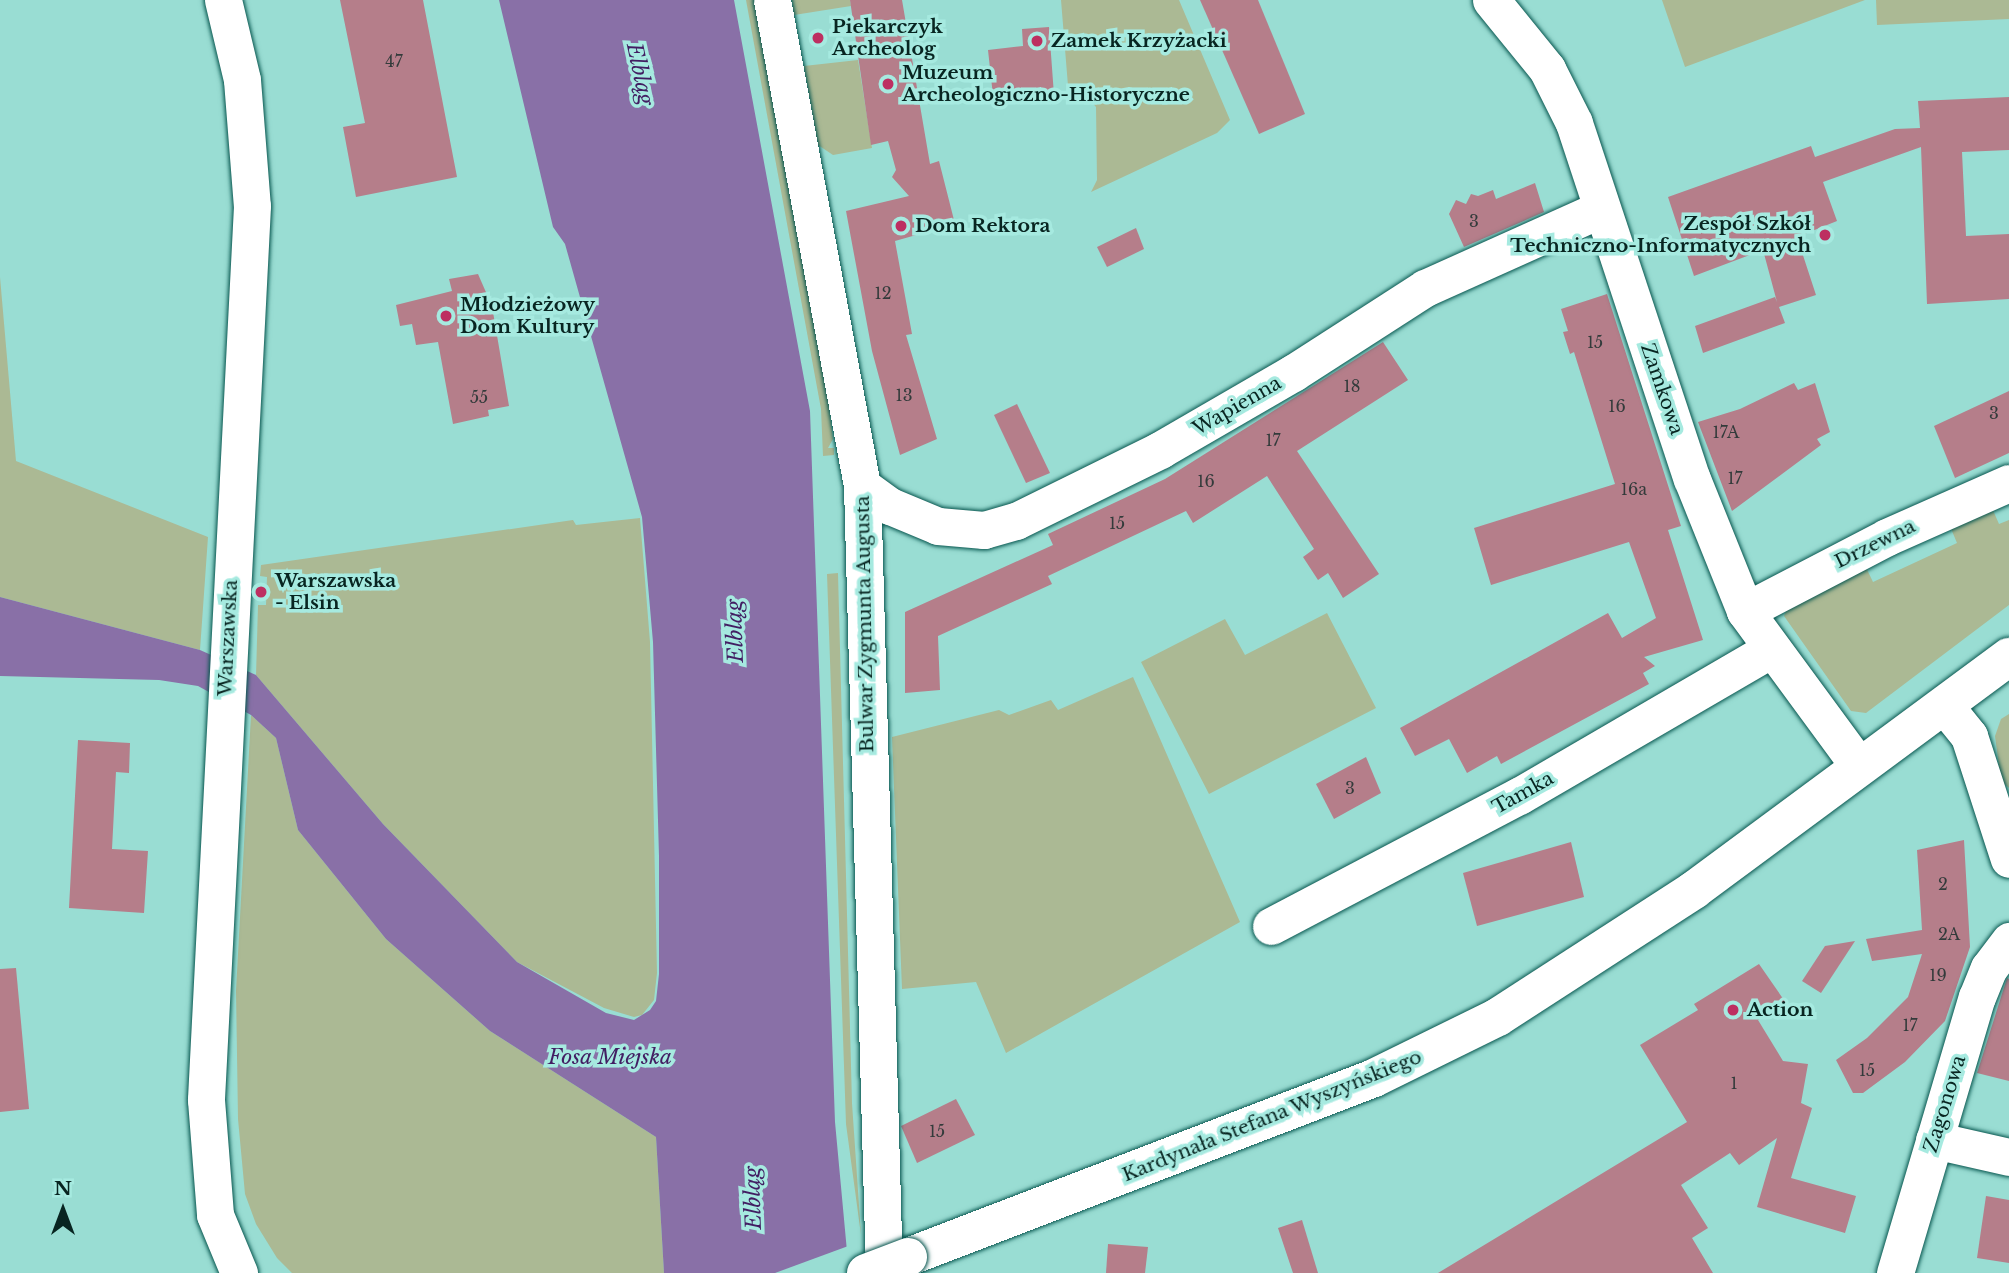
<!DOCTYPE html>
<html>
<head>
<meta charset="utf-8">
<style>
	body { margin:0 }
	#map { position:relative; width:2009px; height:1273px; overflow:hidden; background:#99ddd3; font-family:"Libre Baskerville",serif }
	div>[style] { position:absolute }
	.green>* { inset:0; background:#abb994 }
	.water>* { inset:0; background:#8970a7 }
	.pier>* { inset:0; background:#99ddd3 }
	.building>* { inset:0; background:#b57e8a }
	.roads { filter:drop-shadow(0 0 2px #07564f) drop-shadow(0 0 2px #07564f) }
	.minor>* { height:37px; margin:-18.5px; padding:0 18.5px; transform-origin:18.5px; border-radius:18.5px; background:#fff }
	.major>* { height:38px; margin:-19px; padding:0 19px; transform-origin:19px; border-radius:19px; background:#fff }
	.bridges { filter:drop-shadow(0 0 2px #07564f) drop-shadow(0 0 2px #07564f) }
	.major-bridge>* { height:38px; margin:-19px; padding:0 19px; transform-origin:19px; border-radius:19px; background:#fff }
	.dots>* { width:19px; height:19px; translate:-50% -50%; box-sizing:border-box; border:4px solid #a6eae0; border-radius:50% }
	span { translate:-50% -50%; white-space:nowrap; text-align:center; line-height:1.15; -webkit-text-stroke:7px #a6eae0; paint-order:stroke }
	.number-label { font-size:16px; color:#333b3b }
	.number-label span { -webkit-text-stroke-width:0 }
	.poi-label { font-size:19px; color:#082521; font-weight:700 }
	.left { translate:0 -50%; text-align:left }
	.right { translate:-100% -50%; text-align:right }
	.street-label { font-size:19px; color:#082521 }
	.water-label { font-size:21px; color:#421e62; font-style:italic }
	.north { position:absolute; left:28px; top:1175px; width:70px; height:70px; -webkit-text-stroke:5px #a6eae0; paint-order:stroke; rotate:0deg; font-size:19px; font-weight:700; line-height:28px; text-align:center; color:#082521 }
	.north::after { content:''; display:block; margin:auto; width:24px; height:32px; background:#082521; clip-path:polygon(50% 0,100% 100%,50% 72%,0 100%) }
</style>
</head>
<body>
<div id="map">
	<div class="green">
		<i style="clip-path:polygon(746px 0,756px 0,825px 373px,833px 439px,828px 448px,834px 448px,834px 455px,823px 456px,821px 409px)"></i>
		<i style="clip-path:polygon(792px 0,850px 0,851px 6px,794px 15px)"></i>
		<i style="clip-path:polygon(1061px 0,1179px 0,1230px 120px,1217px 133px,1091px 192px,1097px 180px,1096px 107px,1090px 100px,1069px 98px)"></i>
		<i style="clip-path:polygon(1662px 0,1865px 0,1685px 67px)"></i>
		<i style="clip-path:polygon(1876px 0,2009px 0,2009px 19px,1877px 25px)"></i>
		<i style="clip-path:polygon(858px 60px,872px 148px,833px 155px,818px 145px,804px 66px)"></i>
		<i style="clip-path:polygon(0 277px,16px 461px,208px 537px,200px 650px,0 597px)"></i>
		<i style="clip-path:polygon(1989px 501px,1999px 524px,2009px 520px,2009px 605px,1866px 713px,1851px 711px,1784px 616px,1791px 598px,1862px 559px,1873px 582px,1957px 543px,1947px 519px)"></i>
		<i style="clip-path:polygon(640px 518px,650px 642px,657px 973px,654px 1000px,642px 1015px,634px 1017px,604px 1008px,517px 962px,383px 824px,256px 675px,258px 605px,266px 605px,267px 577px,260px 576px,261px 565px,573px 520px,576px 525px)"></i>
		<i style="clip-path:polygon(838px 573px,852px 1103px,861px 1235px,846px 1124px,827px 574px)"></i>
		<i style="clip-path:polygon(1327px 613px,1376px 708px,1209px 794px,1141px 662px,1225px 619px,1245px 655px)"></i>
		<i style="clip-path:polygon(1133px 677px,1240px 922px,1006px 1053px,976px 982px,902px 989px,892px 737px,999px 710px,1009px 715px,1051px 700px,1058px 710px)"></i>
		<i style="clip-path:polygon(2009px 714px,2009px 788px,2001px 781px,1995px 736px,2001px 719px)"></i>
		<i style="clip-path:polygon(251px 715px,276px 738px,298px 830px,386px 939px,490px 1031px,656px 1137px,664px 1273px,292px 1273px,277px 1258px,256px 1224px,245px 1194px,238px 1119px,236px 991px)"></i>
	</div>
	<div class="water">
		<i style="clip-path:polygon(499px 0,734px 0,810px 411px,835px 1122px,849px 1273px,664px 1273px,656px 1137px,490px 1031px,386px 939px,298px 830px,276px 738px,251px 715px,198px 686px,159px 680px,0 676px,0 597px,200px 650px,256px 675px,383px 824px,517px 962px,606px 1013px,634px 1020px,650px 1010px,656px 1001px,659px 974px,659px 856px,653px 642px,642px 517px,565px 244px,553px 227px)"></i>
	</div>
	<div class="pier">
		<i style="clip-path:polygon(851px 1245px,852px 1273px,775px 1273px)"></i>
	</div>
	<div class="building">
		<i style="clip-path:polygon(340px 0,423px 0,457px 177px,356px 197px,343px 127px,365px 123px)"></i>
		<i style="clip-path:polygon(850px 0,902px 0,930px 164px,939px 161px,955px 224px,895px 241px,912px 334px,906px 335px,937px 439px,900px 455px,872px 351px,846px 211px,909px 196px,892px 177px,896px 170px,888px 141px,871px 145px)"></i>
		<i style="clip-path:polygon(1200px 0,1258px 0,1305px 114px,1259px 134px)"></i>
		<i style="clip-path:polygon(1049px 27px,1054px 95px,994px 105px,988px 50px,1023px 46px,1022px 29px)"></i>
		<i style="clip-path:polygon(2009px 97px,2009px 150px,1962px 152px,1966px 236px,2009px 234px,2009px 299px,1927px 304px,1921px 147px,1823px 182px,1837px 221px,1797px 237px,1816px 295px,1779px 307px,1785px 323px,1703px 353px,1695px 326px,1775px 297px,1777px 302px,1763px 250px,1694px 276px,1668px 197px,1811px 146px,1815px 157px,1895px 129px,1920px 128px,1918px 101px)"></i>
		<i style="clip-path:polygon(1535px 183px,1544px 212px,1464px 247px,1449px 214px,1456px 200px,1466px 204px,1471px 194px,1478px 196px,1493px 190px,1496px 199px)"></i>
		<i style="clip-path:polygon(1136px 228px,1144px 249px,1107px 267px,1097px 247px)"></i>
		<i style="clip-path:polygon(478px 274px,492px 306px,509px 406px,488px 410px,489px 416px,453px 424px,438px 342px,416px 345px,412px 324px,400px 326px,396px 305px,452px 291px,449px 279px)"></i>
		<i style="clip-path:polygon(1607px 294px,1681px 526px,1668px 530px,1703px 640px,1644px 657px,1655px 666px,1643px 673px,1649px 684px,1501px 764px,1497px 756px,1467px 773px,1449px 739px,1415px 756px,1400px 728px,1608px 613px,1622px 638px,1656px 618px,1629px 542px,1491px 585px,1474px 528px,1615px 484px,1574px 352px,1570px 354px,1563px 332px,1568px 331px,1561px 309px)"></i>
		<i style="clip-path:polygon(1383px 342px,1408px 380px,1297px 451px,1379px 574px,1343px 598px,1328px 573px,1318px 580px,1303px 557px,1314px 549px,1267px 476px,1193px 523px,1186px 511px,1048px 576px,1052px 584px,938px 636px,940px 690px,905px 693px,905px 612px,1053px 545px,1048px 534px,1165px 479px)"></i>
		<i style="clip-path:polygon(1794px 383px,1798px 390px,1815px 383px,1830px 432px,1817px 439px,1821px 445px,1732px 511px,1698px 422px,1740px 409px)"></i>
		<i style="clip-path:polygon(2009px 391px,2009px 453px,1955px 478px,1934px 426px)"></i>
		<i style="clip-path:polygon(1017px 404px,1050px 473px,1026px 483px,994px 415px)"></i>
		<i style="clip-path:polygon(78px 740px,130px 743px,129px 773px,116px 772px,112px 849px,148px 851px,144px 913px,69px 908px)"></i>
		<i style="clip-path:polygon(1366px 757px,1381px 793px,1334px 819px,1316px 784px)"></i>
		<i style="clip-path:polygon(1964px 840px,1970px 947px,1945px 1021px,1905px 1062px,1863px 1093px,1853px 1093px,1836px 1060px,1867px 1038px,1908px 997px,1922px 954px,1872px 961px,1866px 939px,1922px 930px,1917px 850px)"></i>
		<i style="clip-path:polygon(1571px 842px,1584px 897px,1477px 926px,1463px 873px)"></i>
		<i style="clip-path:polygon(1855px 941px,1821px 993px,1802px 981px,1825px 946px)"></i>
		<i style="clip-path:polygon(1759px 964px,1786px 1003px,1758px 1020px,1783px 1061px,1808px 1064px,1801px 1103px,1812px 1108px,1791px 1178px,1856px 1196px,1845px 1233px,1757px 1207px,1777px 1138px,1739px 1165px,1730px 1153px,1681px 1185px,1708px 1228px,1692px 1238px,1713px 1273px,1438px 1273px,1687px 1122px,1640px 1045px,1698px 1010px,1694px 1004px)"></i>
		<i style="clip-path:polygon(16px 968px,29px 1109px,0 1112px,0 969px)"></i>
		<i style="clip-path:polygon(2007px 978px,2009px 979px,2009px 1081px,1977px 1073px)"></i>
		<i style="clip-path:polygon(956px 1099px,975px 1135px,917px 1163px,901px 1126px)"></i>
		<i style="clip-path:polygon(1986px 1196px,2009px 1200px,2009px 1263px,1977px 1258px)"></i>
		<i style="clip-path:polygon(1302px 1220px,1318px 1273px,1293px 1273px,1278px 1228px)"></i>
		<i style="clip-path:polygon(1108px 1244px,1148px 1247px,1145px 1273px,1106px 1273px)"></i>
	</div>
	<div class="roads">
		<div class="minor">
			<i style="left:223px;top:0;width:82px;rotate:76.6deg"></i>
			<i style="left:242px;top:80px;width:126px;rotate:85.5deg"></i>
			<i style="left:252px;top:206px;width:895px;rotate:92.95deg"></i>
			<i style="left:206px;top:1100px;width:115px;rotate:85.5deg"></i>
			<i style="left:215px;top:1215px;width:63px;rotate:67.5deg"></i>
			<i style="left:772px;top:0;width:494px;rotate:79.5deg"></i>
			<i style="left:862px;top:486px;width:787px;rotate:88.4deg"></i>
			<i style="left:1491px;top:0;width:89px;rotate:50.9deg"></i>
			<i style="left:1547px;top:69px;width:60px;rotate:63.4deg"></i>
			<i style="left:1574px;top:123px;width:375px;rotate:71.7deg"></i>
			<i style="left:1692px;top:479px;width:142px;rotate:68.1deg"></i>
			<i style="left:1745px;top:611px;width:192px;rotate:53.7deg"></i>
			<i style="left:862px;top:486px;width:34px;rotate:36deg"></i>
			<i style="left:890px;top:506px;width:52px;rotate:22.6deg"></i>
			<i style="left:938px;top:526px;width:46px;rotate:5deg"></i>
			<i style="left:984px;top:530px;width:33px;rotate:-16deg"></i>
			<i style="left:1016px;top:521px;width:161px;rotate:-26.2deg"></i>
			<i style="left:1160px;top:450px;width:154px;rotate:-30.1deg"></i>
			<i style="left:1293px;top:373px;width:157px;rotate:-32.8deg"></i>
			<i style="left:1425px;top:288px;width:193px;rotate:-24.2deg"></i>
			<i style="left:1745px;top:611px;width:160px;rotate:-27.5deg"></i>
			<i style="left:1887px;top:537px;width:133px;rotate:-23.9deg"></i>
			<i style="left:1944px;top:705px;width:40px;rotate:51deg"></i>
			<i style="left:1969px;top:736px;width:129px;rotate:72deg"></i>
			<i style="left:1271px;top:926px;width:280px;rotate:-27.7deg"></i>
			<i style="left:1519px;top:796px;width:290px;rotate:-30.2deg"></i>
			<i style="left:1934px;top:1140px;width:77px;rotate:12.8deg"></i>
			<i style="left:1895px;top:1273px;width:288px;rotate:-73.5deg"></i>
			<i style="left:1977px;top:997px;width:31px;rotate:-68deg"></i>
			<i style="left:1989px;top:968px;width:34px;rotate:-53deg"></i>
		</div>
		<div class="major">
			<i style="left:908px;top:1257px;width:499px;rotate:-21deg"></i>
			<i style="left:1374px;top:1078px;width:138px;rotate:-26.2deg"></i>
			<i style="left:1498px;top:1017px;width:234px;rotate:-32.9deg"></i>
			<i style="left:1694px;top:890px;width:392px;rotate:-36.5deg"></i>
		</div>
	</div>
	<div class="bridges">
		<div class="major-bridge">
			<i style="left:866px;top:1273px;width:45px;rotate:-20.9deg"></i>
		</div>
	</div>
	<div class="dots">
		<i style="left:818px;top:38px;background:#bd2f61"></i>
		<i style="left:1037px;top:41px;background:#bd2f61"></i>
		<i style="left:888px;top:84px;background:#bd2f61"></i>
		<i style="left:901px;top:226px;background:#bd2f61"></i>
		<i style="left:1825px;top:235px;background:#bd2f61"></i>
		<i style="left:446px;top:316px;background:#bd2f61"></i>
		<i style="left:261px;top:592px;background:#bd2f61"></i>
		<i style="left:1733px;top:1010px;background:#bd2f61"></i>
	</div>
	<div class="number-label">
		<span style="left:394px;top:61px">47</span>
		<span style="left:1474px;top:221px">3</span>
		<span style="left:883px;top:293px">12</span>
		<span style="left:1595px;top:342px">15</span>
		<span style="left:1352px;top:386px">18</span>
		<span style="left:904px;top:395px">13</span>
		<span style="left:479px;top:397px">55</span>
		<span style="left:1617px;top:406px">16</span>
		<span style="left:1994px;top:413px">3</span>
		<span style="left:1726px;top:432px">17A</span>
		<span style="left:1273px;top:440px">17</span>
		<span style="left:1735px;top:478px">17</span>
		<span style="left:1206px;top:481px">16</span>
		<span style="left:1634px;top:489px">16a</span>
		<span style="left:1117px;top:523px">15</span>
		<span style="left:1350px;top:788px">3</span>
		<span style="left:1943px;top:884px">2</span>
		<span style="left:1949px;top:934px">2A</span>
		<span style="left:1938px;top:975px">19</span>
		<span style="left:1910px;top:1025px">17</span>
		<span style="left:1867px;top:1070px">15</span>
		<span style="left:1734px;top:1083px">1</span>
		<span style="left:937px;top:1131px">15</span>
	</div>
	<div class="poi-label">
		<span class="left" style="left:832px;top:38px">Piekarczyk<br>Archeolog</span>
		<span class="left" style="left:1051px;top:41px">Zamek Krzyżacki</span>
		<span class="left" style="left:902px;top:84px">Muzeum<br>Archeologiczno-Historyczne</span>
		<span class="right" style="left:1811px;top:235px">Zespół Szkół<br>Techniczno-Informatycznych</span>
		<span class="left" style="left:915px;top:226px">Dom Rektora</span>
		<span class="left" style="left:460px;top:316px">Młodzieżowy<br>Dom Kultury</span>
		<span class="left" style="left:275px;top:592px">Warszawska<br>- Elsin</span>
		<span class="left" style="left:1747px;top:1010px">Action</span>
	</div>
	<div class="street-label">
		<span style="left:1662px;top:389px;rotate:71deg">Zamkowa</span>
		<span style="left:1237px;top:406px;rotate:-30deg">Wapienna</span>
		<span style="left:1875px;top:544px;rotate:-26deg">Drzewna</span>
		<span style="left:865px;top:624px;rotate:-91deg">Bulwar Zygmunta Augusta</span>
		<span style="left:228px;top:638px;rotate:-87deg">Warszawska</span>
		<span style="left:1523px;top:793px;rotate:-29deg">Tamka</span>
		<span style="left:1945px;top:1104px;rotate:-73deg">Zagonowa</span>
		<span style="left:1272px;top:1116px;rotate:-22deg">Kardynała Stefana Wyszyńskiego</span>
	</div>
	<div class="water-label">
		<span style="left:640px;top:74px;rotate:78deg">Elbląg</span>
		<span style="left:735px;top:631px;rotate:-92deg">Elbląg</span>
		<span style="left:610px;top:1057px">Fosa Miejska</span>
		<span style="left:753px;top:1198px;rotate:-92deg">Elbląg</span>
	</div>
	<div class="north">N</div>
</div>
</body>
</html>
